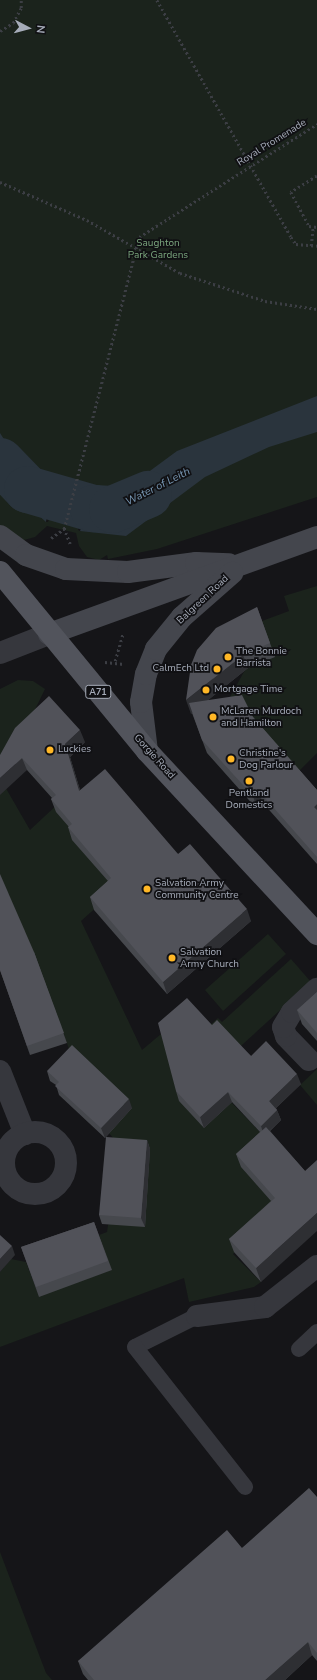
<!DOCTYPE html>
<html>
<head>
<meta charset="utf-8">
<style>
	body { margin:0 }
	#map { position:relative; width:317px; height:1680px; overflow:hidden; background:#151518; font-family:"Nunito Sans",sans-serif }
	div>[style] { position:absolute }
	.green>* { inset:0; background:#1b231c }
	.water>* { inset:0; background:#2a343d }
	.pier>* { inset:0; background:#151518 }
	.river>* { height:47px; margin:-23.5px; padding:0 23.5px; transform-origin:23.5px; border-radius:23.5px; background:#2a343d }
	.path>* { height:2.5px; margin-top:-1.25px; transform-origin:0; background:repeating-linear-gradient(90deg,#3c3e44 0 2px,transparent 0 5px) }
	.lane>* { height:16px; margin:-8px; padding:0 8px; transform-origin:8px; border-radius:8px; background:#36373d }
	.street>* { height:22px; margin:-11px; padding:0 11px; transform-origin:11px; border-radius:11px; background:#36373d }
	.street>.ring { margin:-11px; padding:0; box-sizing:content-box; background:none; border:22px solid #36373d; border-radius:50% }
	.secondary>* { height:22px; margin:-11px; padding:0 11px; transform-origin:11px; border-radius:11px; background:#44464d }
	.primary>* { height:22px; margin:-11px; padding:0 11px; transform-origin:11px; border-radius:11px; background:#52545c }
	.wall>* { inset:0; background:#46484d }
	.shaded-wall>* { inset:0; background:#2e2f33 }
	.building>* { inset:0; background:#515259 }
	.dots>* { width:11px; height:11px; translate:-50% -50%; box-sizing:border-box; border:2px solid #101013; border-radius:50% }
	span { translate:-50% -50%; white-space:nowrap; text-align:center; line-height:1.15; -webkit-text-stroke:3.5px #101013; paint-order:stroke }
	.shield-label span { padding:1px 3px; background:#101013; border:1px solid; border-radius:3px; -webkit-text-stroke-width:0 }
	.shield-label { font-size:9px; color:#a6acb9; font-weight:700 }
	.street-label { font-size:10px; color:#a6acb9 }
	.park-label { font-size:10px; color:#7ba67e }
	.poi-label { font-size:10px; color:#a6acb9 }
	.left { translate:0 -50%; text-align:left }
	.right { translate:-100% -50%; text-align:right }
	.water-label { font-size:11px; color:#7a9ab7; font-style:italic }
	.north { position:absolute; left:8px; top:8px; width:40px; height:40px; -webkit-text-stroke:3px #101013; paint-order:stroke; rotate:96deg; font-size:11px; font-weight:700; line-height:16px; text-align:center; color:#a6acb9 }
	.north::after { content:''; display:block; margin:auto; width:14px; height:18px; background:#a6acb9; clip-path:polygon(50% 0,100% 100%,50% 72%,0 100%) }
</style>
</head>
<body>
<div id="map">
	<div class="green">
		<i style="clip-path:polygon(0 0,317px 0,317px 497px,157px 549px,108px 559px,107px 555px,99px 560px,87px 557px,79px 546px,76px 533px,47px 526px,35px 537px,24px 540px,0 526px)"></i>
		<i style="clip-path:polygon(317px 586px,317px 753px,298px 772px,230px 697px,266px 632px,262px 621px,289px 611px,284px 596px)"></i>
		<i style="clip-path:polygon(18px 680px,33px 681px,45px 689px,20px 740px,0 758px,0 689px)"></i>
		<i style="clip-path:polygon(0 778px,30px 830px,76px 787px,77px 836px,119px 887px,81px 921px,142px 1050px,161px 1034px,203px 1127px,231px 1102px,264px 1136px,280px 1211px,233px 1254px,261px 1282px,254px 1287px,189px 1302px,184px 1278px,0 1347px,0 1272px,11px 1259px,26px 1262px,39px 1296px,111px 1270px,99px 1235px,107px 1232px,108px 1225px,148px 1175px,150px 1150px,114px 1139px,109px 1133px,69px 1049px,39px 966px,0 876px)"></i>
		<i style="clip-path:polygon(268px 934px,286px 954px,223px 1011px,205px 990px)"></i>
		<i style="clip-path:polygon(291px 959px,311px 982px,232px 1054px,208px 1027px,218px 1018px,222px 1022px)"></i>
		<i style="clip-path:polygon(317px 1069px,317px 1105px,300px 1085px)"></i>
		<i style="clip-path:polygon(0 1552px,46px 1673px,52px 1680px,0 1680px)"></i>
	</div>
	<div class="water">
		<i style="clip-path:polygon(317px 396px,317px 432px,269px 447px,205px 477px,126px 536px,80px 531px,90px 490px,94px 491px,97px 485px,124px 490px,177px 451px)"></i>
		<i style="clip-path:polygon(0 433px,23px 469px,42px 471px,55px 478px,46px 522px,0 480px)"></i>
	</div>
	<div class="pier">
		<i style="clip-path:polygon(56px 481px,58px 482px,48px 522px,46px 522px)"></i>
		<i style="clip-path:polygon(89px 489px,90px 490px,80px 531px,78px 530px)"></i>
	</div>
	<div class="river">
		<i style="left:0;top:461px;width:39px;rotate:46deg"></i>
		<i style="left:27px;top:489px;width:69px;rotate:16.1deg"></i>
		<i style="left:93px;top:508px;width:19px;rotate:3deg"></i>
		<i style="left:112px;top:509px;width:39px;rotate:-23deg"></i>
	</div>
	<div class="path">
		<i style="left:157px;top:0;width:272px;rotate:60.5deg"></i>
		<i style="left:291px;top:237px;width:9px;rotate:54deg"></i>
		<i style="left:296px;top:244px;width:21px;rotate:5deg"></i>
		<i style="left:0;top:31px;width:15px;rotate:-32deg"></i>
		<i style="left:13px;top:23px;width:17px;rotate:-62deg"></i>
		<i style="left:21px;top:8px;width:8px;rotate:-90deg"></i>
		<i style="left:317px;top:176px;width:31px;rotate:148deg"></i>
		<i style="left:291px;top:192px;width:38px;rotate:62deg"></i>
		<i style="left:309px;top:226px;width:8px;rotate:7deg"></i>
		<i style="left:0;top:182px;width:95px;rotate:23.6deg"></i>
		<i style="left:87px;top:220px;width:107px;rotate:29.7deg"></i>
		<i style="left:180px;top:273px;width:89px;rotate:18.2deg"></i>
		<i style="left:265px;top:301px;width:53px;rotate:8.7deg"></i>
		<i style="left:311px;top:246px;width:19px;rotate:-84deg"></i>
		<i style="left:51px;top:538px;width:16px;rotate:-35deg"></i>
		<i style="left:70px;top:544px;width:16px;rotate:-112deg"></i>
		<i style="left:64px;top:529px;width:301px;rotate:-75.6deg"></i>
		<i style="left:139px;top:237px;width:211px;rotate:-32.4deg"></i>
		<i style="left:115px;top:661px;width:29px;rotate:-74deg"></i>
		<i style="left:105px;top:662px;width:19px;rotate:6deg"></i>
	</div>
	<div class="lane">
		<i style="left:197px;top:1316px;width:69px;rotate:153.4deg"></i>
		<i style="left:135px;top:1347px;width:178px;rotate:51.8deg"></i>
		<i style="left:299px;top:1349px;width:25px;rotate:-43deg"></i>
	</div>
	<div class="street">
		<i style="left:0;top:653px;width:53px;rotate:-21.2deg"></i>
		<i style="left:309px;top:1060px;width:33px;rotate:-134deg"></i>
		<i style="left:286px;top:1036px;width:9px;rotate:-108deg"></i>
		<i style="left:283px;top:1027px;width:17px;rotate:-59deg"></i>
		<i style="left:292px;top:1012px;width:34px;rotate:-43deg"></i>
		<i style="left:0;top:1071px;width:68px;rotate:68.4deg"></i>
		<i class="ring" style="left:4px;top:1132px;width:40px;height:40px"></i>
		<i style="left:197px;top:1316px;width:69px;rotate:-7.5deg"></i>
		<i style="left:265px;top:1307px;width:66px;rotate:-38.3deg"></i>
	</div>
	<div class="secondary">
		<i style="left:0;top:536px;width:32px;rotate:36deg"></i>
		<i style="left:26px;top:555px;width:42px;rotate:19.3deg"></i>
		<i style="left:66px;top:569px;width:62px;rotate:2.8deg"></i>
		<i style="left:128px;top:572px;width:69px;rotate:-7.5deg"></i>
		<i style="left:196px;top:563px;width:33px;rotate:2deg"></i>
		<i style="left:49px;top:634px;width:285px;rotate:-19.9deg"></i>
		<i style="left:147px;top:751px;width:49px;rotate:-97deg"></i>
		<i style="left:141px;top:702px;width:28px;rotate:-80deg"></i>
		<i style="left:146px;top:674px;width:27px;rotate:-68deg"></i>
		<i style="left:156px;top:649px;width:41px;rotate:-50.9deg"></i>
		<i style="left:182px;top:617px;width:67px;rotate:-41.3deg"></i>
	</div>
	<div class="primary">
		<i style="left:0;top:572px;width:232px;rotate:50.6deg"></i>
		<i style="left:147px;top:751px;width:250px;rotate:47.1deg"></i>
	</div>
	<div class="wall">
		<i style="clip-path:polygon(257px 607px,275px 657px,248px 668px,208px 700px,253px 717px,317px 790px,317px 864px,263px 803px,257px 809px,207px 753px,192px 713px,191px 714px)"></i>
		<i style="clip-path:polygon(85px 742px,70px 757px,80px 790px,178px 854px,251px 921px,167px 994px,94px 910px,90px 897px,108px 881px,72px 840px,68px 827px,69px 827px,56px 812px,51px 799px,52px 798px,27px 770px,0 755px)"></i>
		<i style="clip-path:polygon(34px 952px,67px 1043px,30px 1055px,0 970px)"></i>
		<i style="clip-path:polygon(317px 992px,317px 1041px,302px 1024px,297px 1010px)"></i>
		<i style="clip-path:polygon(212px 1025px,251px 1056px,301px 1084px,276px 1108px,281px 1120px,270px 1131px,305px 1171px,261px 1282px,234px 1252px,229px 1239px,271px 1201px,241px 1167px,236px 1154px,260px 1132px,232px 1102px,204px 1128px,179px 1101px,176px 1091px)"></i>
		<i style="clip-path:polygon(47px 1071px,132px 1108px,105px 1138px,59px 1095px,56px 1085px,50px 1081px)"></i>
		<i style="clip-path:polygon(147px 1140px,150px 1149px,145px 1227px,102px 1224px,99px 1215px)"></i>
		<i style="clip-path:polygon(94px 1222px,112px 1270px,39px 1297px,21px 1247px)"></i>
		<i style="clip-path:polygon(317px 1497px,317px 1661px,312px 1655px,285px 1680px,88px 1680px,83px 1674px,78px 1661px,242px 1548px)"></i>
	</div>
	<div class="shaded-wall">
		<i style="clip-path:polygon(243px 655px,248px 668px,191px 714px,186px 700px)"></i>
		<i style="clip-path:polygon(80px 730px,85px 742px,70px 757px,84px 803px,79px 791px,65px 744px)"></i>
		<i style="clip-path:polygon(22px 758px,27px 770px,0 795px,0 778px)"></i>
		<i style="clip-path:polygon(258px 790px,263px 803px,257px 809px,253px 796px)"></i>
		<i style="clip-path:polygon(317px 804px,317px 815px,314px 807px)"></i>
		<i style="clip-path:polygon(247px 909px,251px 921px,167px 994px,163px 982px)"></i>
		<i style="clip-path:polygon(297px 1074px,301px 1084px,273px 1111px,269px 1101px)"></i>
		<i style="clip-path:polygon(228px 1092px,232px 1102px,204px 1128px,200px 1117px)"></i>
		<i style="clip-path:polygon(129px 1099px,132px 1108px,105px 1138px,101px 1128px)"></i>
		<i style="clip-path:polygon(277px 1110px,281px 1120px,264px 1136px,261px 1126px)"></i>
		<i style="clip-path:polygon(147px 1140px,150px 1149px,145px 1227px,141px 1218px)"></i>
		<i style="clip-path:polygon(317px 1213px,317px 1231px,261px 1282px,256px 1268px)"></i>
		<i style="clip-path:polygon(12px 1246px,15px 1255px,0 1272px,0 1259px)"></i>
		<i style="clip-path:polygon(308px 1642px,312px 1655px,285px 1680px,265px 1680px)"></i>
	</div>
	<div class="building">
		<i style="clip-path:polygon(257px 607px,270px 643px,243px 655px,186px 700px,191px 665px,197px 650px,216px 628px)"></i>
		<i style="clip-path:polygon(242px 695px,253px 717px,317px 790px,317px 804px,314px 807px,317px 810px,317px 857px,258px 790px,253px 796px,202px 740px,189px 703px)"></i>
		<i style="clip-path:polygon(49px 696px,80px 730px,65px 744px,79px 791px,105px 769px,178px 854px,190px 844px,247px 909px,163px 982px,90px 897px,111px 878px,68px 827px,72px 824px,51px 799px,56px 795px,22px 758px,0 778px,0 755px,15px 728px)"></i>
		<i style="clip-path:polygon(0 874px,34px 952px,64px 1033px,27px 1046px,0 970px)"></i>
		<i style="clip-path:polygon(317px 992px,317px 1033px,297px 1010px)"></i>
		<i style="clip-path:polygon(187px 998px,212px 1025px,217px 1020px,251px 1056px,266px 1041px,297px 1074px,269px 1101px,277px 1110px,261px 1126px,228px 1092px,200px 1117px,176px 1091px,158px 1023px)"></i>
		<i style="clip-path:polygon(72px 1045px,129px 1099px,101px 1128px,55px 1086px,59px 1082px,47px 1071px)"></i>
		<i style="clip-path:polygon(266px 1127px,305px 1171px,317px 1160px,317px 1213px,256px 1268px,229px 1239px,275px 1198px,236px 1154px)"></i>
		<i style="clip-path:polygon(106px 1137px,147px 1140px,141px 1218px,99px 1215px)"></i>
		<i style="clip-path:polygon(94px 1222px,108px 1261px,36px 1287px,21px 1247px)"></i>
		<i style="clip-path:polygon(0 1235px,12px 1246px,0 1259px)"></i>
		<i style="clip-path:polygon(309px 1488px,317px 1497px,317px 1653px,308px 1642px,265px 1680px,94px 1680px,78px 1661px,227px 1530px,242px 1548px)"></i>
	</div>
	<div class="dots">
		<i style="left:228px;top:657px;background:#ffb726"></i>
		<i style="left:217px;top:669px;background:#ffb726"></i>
		<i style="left:206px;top:690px;background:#ffb726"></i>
		<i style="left:213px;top:717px;background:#ffb726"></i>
		<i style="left:50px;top:750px;background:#ffb726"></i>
		<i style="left:231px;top:759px;background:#ffb726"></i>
		<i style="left:249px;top:781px;background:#ffb726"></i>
		<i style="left:147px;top:889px;background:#ffb726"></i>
		<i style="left:172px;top:958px;background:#ffb726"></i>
	</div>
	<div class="shield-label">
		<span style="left:98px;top:692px">A71</span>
	</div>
	<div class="street-label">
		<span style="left:272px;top:143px;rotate:-32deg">Royal Promenade</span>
		<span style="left:203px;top:600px;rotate:-43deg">Balgreen Road</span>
		<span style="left:154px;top:757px;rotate:48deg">Gorgie Road</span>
	</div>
	<div class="park-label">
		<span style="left:158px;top:249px">Saughton<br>Park Gardens</span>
	</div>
	<div class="poi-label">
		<span class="left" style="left:236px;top:657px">The Bonnie<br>Barrista</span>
		<span class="right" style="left:209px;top:669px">CalmEch Ltd</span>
		<span class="left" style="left:214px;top:690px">Mortgage Time</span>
		<span class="left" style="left:221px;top:717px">McLaren Murdoch<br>and Hamilton</span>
		<span class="left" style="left:58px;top:750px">Luckies</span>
		<span class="left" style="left:239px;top:759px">Christine's<br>Dog Parlour</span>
		<span style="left:249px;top:799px">Pentland<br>Domestics</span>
		<span class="left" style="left:155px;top:889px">Salvation Army<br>Community Centre</span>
		<span class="left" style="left:180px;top:958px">Salvation<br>Army Church</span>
	</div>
	<div class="water-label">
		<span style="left:158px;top:487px;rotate:-27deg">Water of Leith</span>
	</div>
	<div class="north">N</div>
</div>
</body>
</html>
